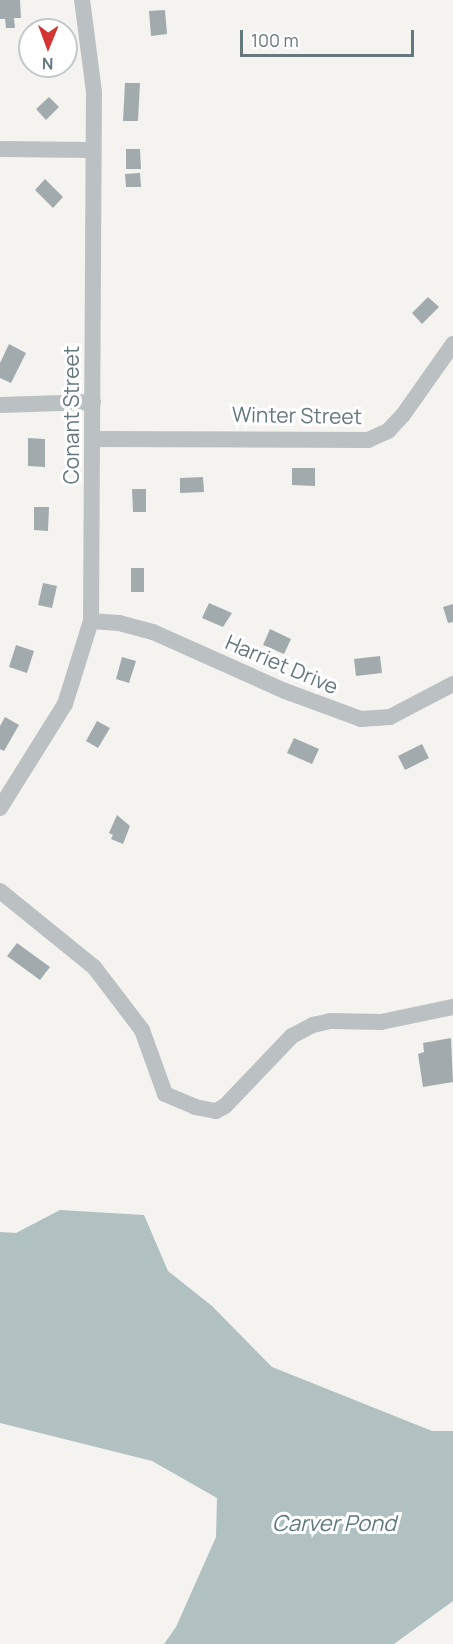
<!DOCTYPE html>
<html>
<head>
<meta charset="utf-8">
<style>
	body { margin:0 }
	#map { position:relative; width:453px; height:1644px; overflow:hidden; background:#f4f3f0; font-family:Manrope,sans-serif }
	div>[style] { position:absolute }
	.water>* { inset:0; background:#b1c0c1 }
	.building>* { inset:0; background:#a1abae }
	.minor>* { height:16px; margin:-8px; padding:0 8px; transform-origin:8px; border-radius:8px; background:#bbc0c2 }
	span { translate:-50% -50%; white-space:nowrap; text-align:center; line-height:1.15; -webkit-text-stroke:6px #fff; paint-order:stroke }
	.street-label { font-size:21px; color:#65787e }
	.water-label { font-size:22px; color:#617a7b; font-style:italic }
	.north { position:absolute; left:18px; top:18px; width:60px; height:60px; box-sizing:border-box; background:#fff; border:2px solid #c1c9cb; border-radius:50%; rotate:181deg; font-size:16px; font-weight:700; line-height:24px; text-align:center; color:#65787e }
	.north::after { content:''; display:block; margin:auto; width:21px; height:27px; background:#d23532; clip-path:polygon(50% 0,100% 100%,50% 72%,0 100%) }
	.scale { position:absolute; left:240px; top:30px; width:174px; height:27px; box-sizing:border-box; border:3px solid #65787e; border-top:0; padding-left:8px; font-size:18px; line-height:21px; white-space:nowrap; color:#65787e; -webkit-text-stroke:4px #fff; paint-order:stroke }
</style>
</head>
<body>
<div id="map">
	<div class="water">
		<i style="clip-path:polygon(60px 1210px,144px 1215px,168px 1271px,212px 1306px,272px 1367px,432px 1431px,453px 1431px,453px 1601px,394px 1644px,164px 1644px,176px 1627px,216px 1537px,217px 1498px,152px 1461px,0 1423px,0 1232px,16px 1233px)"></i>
	</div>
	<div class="building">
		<i style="clip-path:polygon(0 0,20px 0,21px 18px,14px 18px,15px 28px,6px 28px,5px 19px,0 19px)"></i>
		<i style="clip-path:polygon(165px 10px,167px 34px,151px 36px,149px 11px)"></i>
		<i style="clip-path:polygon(125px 83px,140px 83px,138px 121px,123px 121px)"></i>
		<i style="clip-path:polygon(49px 97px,59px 107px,46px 120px,36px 109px)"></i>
		<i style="clip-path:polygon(126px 149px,140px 149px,141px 169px,126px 169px)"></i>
		<i style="clip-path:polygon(140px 173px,141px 187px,126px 187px,125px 174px)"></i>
		<i style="clip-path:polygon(45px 179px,63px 197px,53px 208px,35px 190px)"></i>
		<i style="clip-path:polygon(428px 297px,439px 307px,422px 324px,412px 313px)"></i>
		<i style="clip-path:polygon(9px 344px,26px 353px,11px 383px,0 378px,0 363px)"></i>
		<i style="clip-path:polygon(28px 438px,45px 439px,45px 467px,28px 466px)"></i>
		<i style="clip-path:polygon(292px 468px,315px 468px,315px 486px,292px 485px)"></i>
		<i style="clip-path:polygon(203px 477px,204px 492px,180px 493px,180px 478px)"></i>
		<i style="clip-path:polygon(132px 489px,146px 489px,146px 512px,133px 512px)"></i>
		<i style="clip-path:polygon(34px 507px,49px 507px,48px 531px,34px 530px)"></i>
		<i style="clip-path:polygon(131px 568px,144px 568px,144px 592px,131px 592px)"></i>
		<i style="clip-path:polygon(43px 583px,57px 586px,52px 608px,38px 605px)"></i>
		<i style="clip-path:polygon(209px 603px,232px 613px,223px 627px,202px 618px)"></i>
		<i style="clip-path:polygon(453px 604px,453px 622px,448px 623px,443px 607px)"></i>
		<i style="clip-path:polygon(270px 629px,291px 639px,284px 654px,263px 645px)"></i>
		<i style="clip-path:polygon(16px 645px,34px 651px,27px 673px,9px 667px)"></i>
		<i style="clip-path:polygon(380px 656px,382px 673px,356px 676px,354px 659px)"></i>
		<i style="clip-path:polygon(122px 657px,136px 661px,129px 683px,116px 679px)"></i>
		<i style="clip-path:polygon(5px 717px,19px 725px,4px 751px,0 749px,0 726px)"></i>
		<i style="clip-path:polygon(97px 721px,110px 728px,98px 748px,86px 741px)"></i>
		<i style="clip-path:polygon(294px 738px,319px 749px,312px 764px,287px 753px)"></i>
		<i style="clip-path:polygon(422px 744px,429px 758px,405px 770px,398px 756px)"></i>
		<i style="clip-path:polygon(117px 815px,130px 826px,123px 844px,111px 839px,113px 835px,109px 833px)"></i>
		<i style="clip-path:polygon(17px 943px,50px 967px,40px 980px,7px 956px)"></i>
		<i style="clip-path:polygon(451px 1038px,453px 1082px,423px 1087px,418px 1054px,424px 1052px,423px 1043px)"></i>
	</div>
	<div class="minor">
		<i style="left:0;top:149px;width:93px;rotate:0.6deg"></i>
		<i style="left:0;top:405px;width:93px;rotate:-1.8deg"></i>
		<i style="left:94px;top:439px;width:274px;rotate:0.2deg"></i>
		<i style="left:368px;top:440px;width:22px;rotate:-24deg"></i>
		<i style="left:388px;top:431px;width:22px;rotate:-47deg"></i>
		<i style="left:403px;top:415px;width:87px;rotate:-54.8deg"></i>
		<i style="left:91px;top:621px;width:28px;rotate:4deg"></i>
		<i style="left:119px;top:623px;width:35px;rotate:15deg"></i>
		<i style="left:153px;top:632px;width:145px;rotate:24.1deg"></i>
		<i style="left:285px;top:691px;width:81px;rotate:20.2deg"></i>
		<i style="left:361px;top:719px;width:29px;rotate:-4deg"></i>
		<i style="left:390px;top:717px;width:71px;rotate:-27.6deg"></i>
		<i style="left:0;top:808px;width:123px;rotate:-58deg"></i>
		<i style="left:65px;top:704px;width:87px;rotate:-72.6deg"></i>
		<i style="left:91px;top:621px;width:529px;rotate:-89.68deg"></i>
		<i style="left:94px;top:92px;width:93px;rotate:-97.4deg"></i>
		<i style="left:0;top:891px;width:121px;rotate:39deg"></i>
		<i style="left:94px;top:967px;width:79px;rotate:52.7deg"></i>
		<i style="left:142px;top:1030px;width:68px;rotate:70.2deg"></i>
		<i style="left:165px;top:1094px;width:33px;rotate:23deg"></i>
		<i style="left:195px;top:1107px;width:21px;rotate:11deg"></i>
		<i style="left:216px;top:1111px;width:10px;rotate:-29deg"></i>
		<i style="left:225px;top:1106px;width:97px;rotate:-46.3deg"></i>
		<i style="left:292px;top:1036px;width:24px;rotate:-28deg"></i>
		<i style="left:313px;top:1025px;width:18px;rotate:-13deg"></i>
		<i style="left:331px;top:1021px;width:50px;rotate:1.1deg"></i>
		<i style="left:381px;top:1022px;width:74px;rotate:-11.8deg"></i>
	</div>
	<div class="street-label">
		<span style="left:71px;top:415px;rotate:-90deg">Conant Street</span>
		<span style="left:297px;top:415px;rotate:1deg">Winter Street</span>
		<span style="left:282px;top:664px;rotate:23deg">Harriet Drive</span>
	</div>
	<div class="water-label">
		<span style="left:334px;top:1524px">Carver Pond</span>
	</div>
	<div class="north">N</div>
	<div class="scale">100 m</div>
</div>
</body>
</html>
